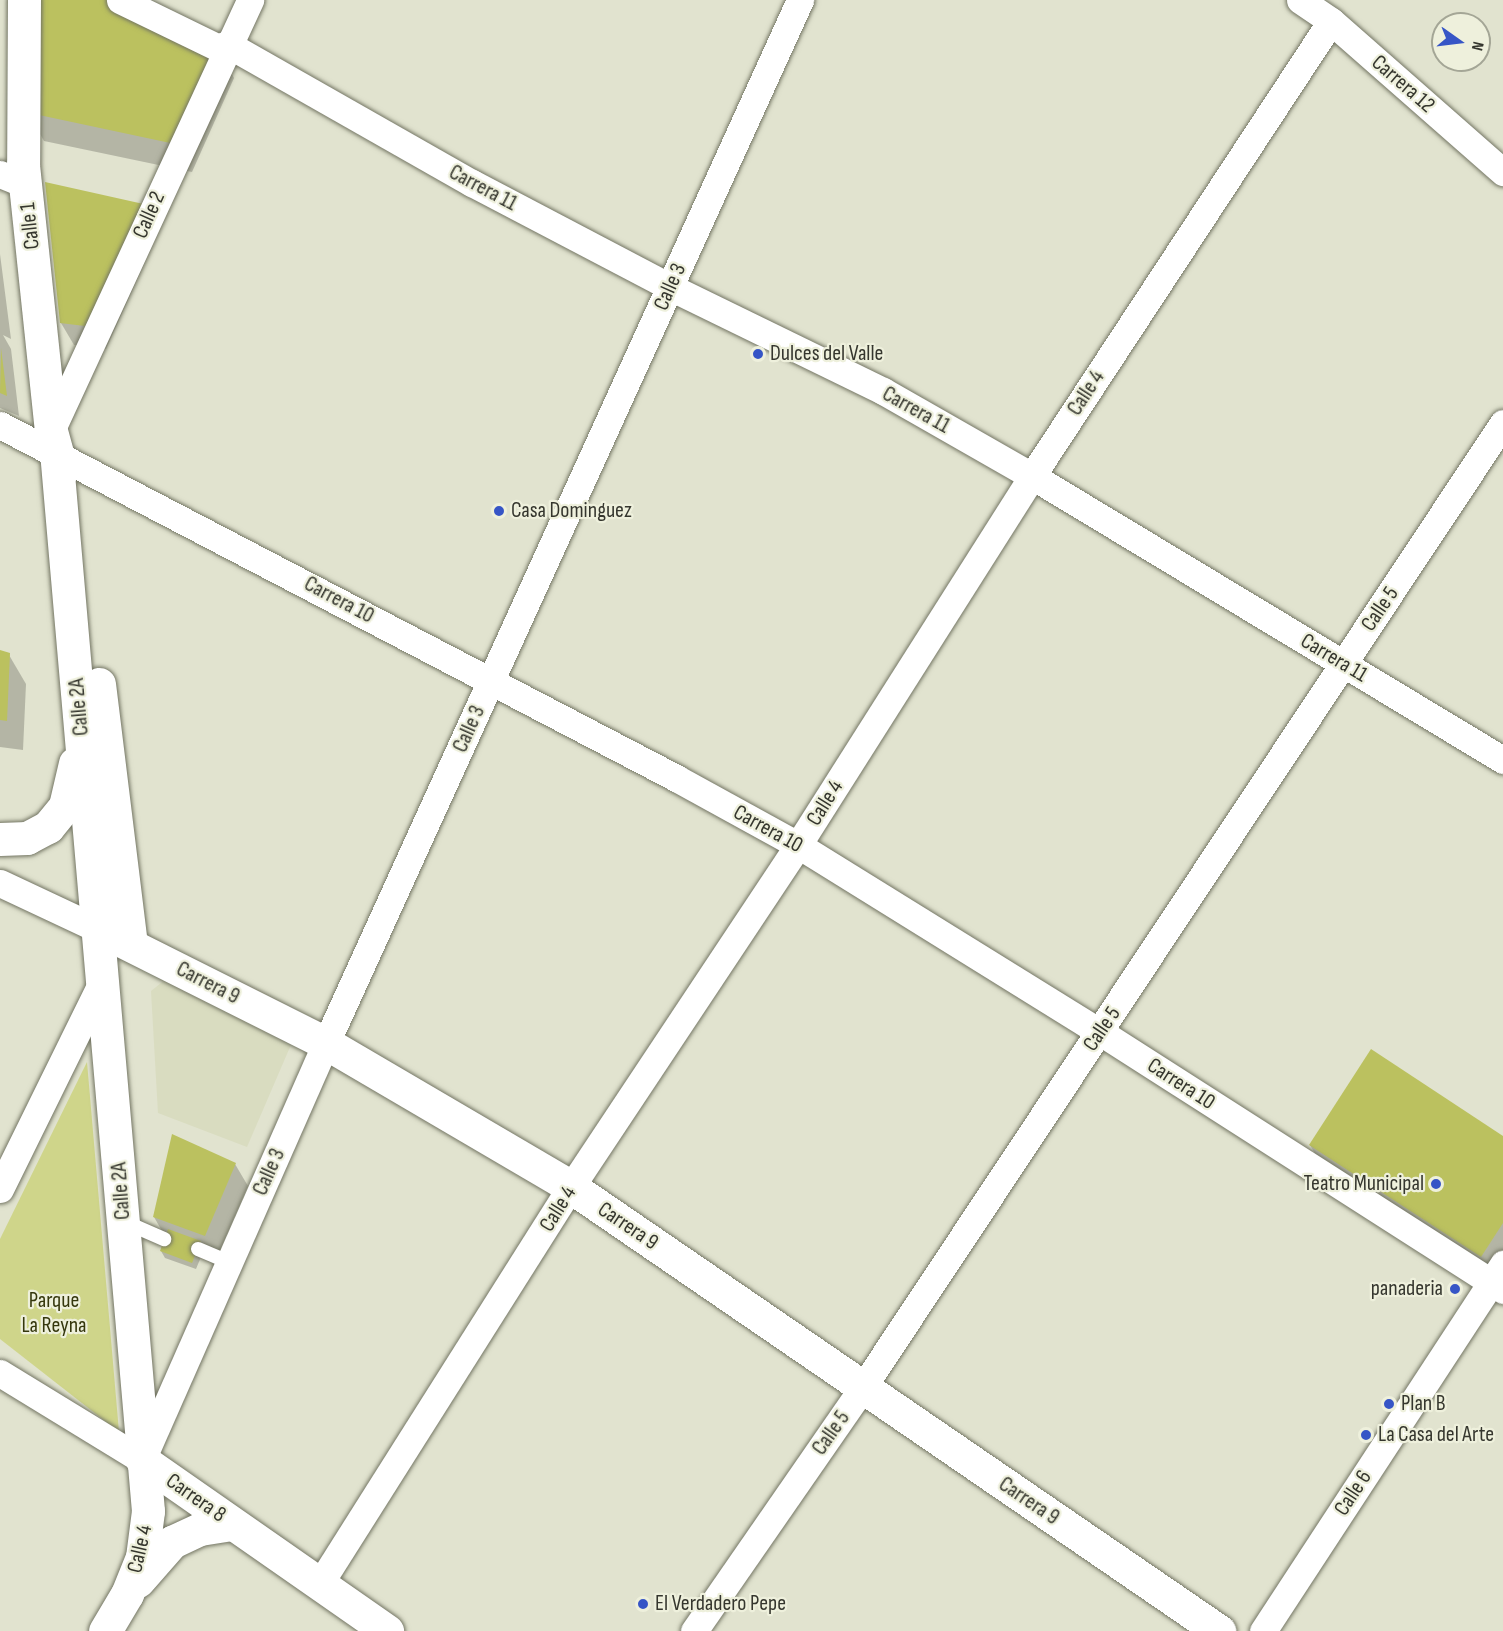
<!DOCTYPE html>
<html>
<head>
<meta charset="utf-8">
<style>
	body { margin:0 }
	#map { position:relative; width:1503px; height:1631px; overflow:hidden; background:#e1e3cf; font-family:"Sofia Sans Condensed",sans-serif }
	div>[style] { position:absolute }
	.built>* { inset:0; background:#d9dcc0 }
	.green>* { inset:0; background:#cfd58a }
	.shadow>* { inset:0; background:#0003 }
	.building>* { inset:0; background:#bbc15f }
	.roads { filter:drop-shadow(0 0 2px #737563) drop-shadow(0 0 2px #737563) }
	.lane>* { height:14px; margin:-7px; padding:0 7px; transform-origin:7px; border-radius:7px; background:#fff }
	.street>* { height:27px; margin:-13.5px; padding:0 13.5px; transform-origin:13.5px; border-radius:13.5px; background:#fff }
	.secondary>* { height:33px; margin:-16.5px; padding:0 16.5px; transform-origin:16.5px; border-radius:16.5px; background:#fff }
	.dots>* { width:16px; height:16px; translate:-50% -50%; box-sizing:border-box; border:3px solid #eef0dc; border-radius:50% }
	span { translate:-50% -50%; white-space:nowrap; text-align:center; line-height:1.15; -webkit-text-stroke:4.5px #eef0dc; paint-order:stroke }
	.street-label { font-size:22px; color:#35362e }
	.poi-label { font-size:22px; color:#35362e }
	.left { translate:0 -50%; text-align:left }
	.right { translate:-100% -50%; text-align:right }
	.park-label { font-size:22px; color:#35370d }
	.north { position:absolute; left:1431px; top:12px; width:60px; height:60px; box-sizing:border-box; background:#eef0dc; border:2px solid #a4a696; border-radius:50%; rotate:104deg; font-size:16px; font-weight:700; line-height:24px; text-align:center; color:#35362e }
	.north::after { content:''; display:block; margin:auto; width:21px; height:27px; background:#3655c6; clip-path:polygon(50% 0,100% 100%,50% 72%,0 100%) }
</style>
</head>
<body>
<div id="map">
	<div class="built">
		<i style="clip-path:polygon(166px 979px,293px 1040px,247px 1147px,158px 1113px,151px 991px)"></i>
	</div>
	<div class="green">
		<i style="clip-path:polygon(87px 1062px,119px 1432px,0 1339px,0 1239px)"></i>
	</div>
	<div class="shadow">
		<i style="clip-path:polygon(218px 49px,234px 78px,192px 172px,44px 141px,27px 111px)"></i>
		<i style="clip-path:polygon(147px 206px,160px 228px,106px 349px,74px 345px,61px 323px)"></i>
		<i style="clip-path:polygon(0 254px,11px 339px,3px 335px,11px 349px,19px 416px,0 408px)"></i>
		<i style="clip-path:polygon(0 652px,9px 655px,26px 684px,23px 750px,0 747px)"></i>
		<i style="clip-path:polygon(1503px 1138px,1503px 1277px,1327px 1174px,1310px 1145px)"></i>
		<i style="clip-path:polygon(235px 1164px,248px 1186px,217px 1257px,203px 1252px,196px 1269px,165px 1258px,161px 1251px,166px 1238px,154px 1217px)"></i>
	</div>
	<div class="building">
		<i style="clip-path:polygon(33px 0,120px 0,219px 48px,175px 144px,25px 112px)"></i>
		<i style="clip-path:polygon(45px 182px,148px 205px,93px 327px,60px 323px)"></i>
		<i style="clip-path:polygon(1px 348px,7px 396px,0 393px)"></i>
		<i style="clip-path:polygon(0 650px,10px 653px,7px 721px,0 720px)"></i>
		<i style="clip-path:polygon(1371px 1049px,1503px 1136px,1503px 1223px,1481px 1257px,1309px 1145px)"></i>
		<i style="clip-path:polygon(172px 1134px,236px 1163px,205px 1236px,153px 1217px)"></i>
		<i style="clip-path:polygon(168px 1229px,201px 1241px,192px 1263px,160px 1251px)"></i>
	</div>
	<div class="roads">
		<div class="lane">
			<i style="left:125px;top:1222px;width:43px;rotate:23.6deg"></i>
			<i style="left:198px;top:1249px;width:34px;rotate:23deg"></i>
		</div>
		<div class="street">
			<i style="left:120px;top:0;width:110px;rotate:25.9deg"></i>
			<i style="left:219px;top:48px;width:9px;rotate:-27deg"></i>
			<i style="left:227px;top:44px;width:282px;rotate:29.6deg"></i>
			<i style="left:472px;top:183px;width:224px;rotate:27.7deg"></i>
			<i style="left:670px;top:287px;width:237px;rotate:26deg"></i>
			<i style="left:883px;top:391px;width:172px;rotate:29.7deg"></i>
			<i style="left:1032px;top:476px;width:550px;rotate:31.09deg"></i>
			<i style="left:1300px;top:0;width:37px;rotate:34deg"></i>
			<i style="left:1331px;top:21px;width:229px;rotate:41.3deg"></i>
			<i style="left:0;top:174px;width:27px;rotate:22deg"></i>
			<i style="left:0;top:425px;width:763px;rotate:27.57deg"></i>
			<i style="left:676px;top:778px;width:139px;rotate:28.8deg"></i>
			<i style="left:798px;top:845px;width:355px;rotate:31.8deg"></i>
			<i style="left:1100px;top:1032px;width:479px;rotate:32.6deg"></i>
			<i style="left:51px;top:431px;width:475px;rotate:-65.2deg"></i>
			<i style="left:0;top:883px;width:110px;rotate:25.2deg"></i>
			<i style="left:0;top:1189px;width:235px;rotate:-63.8deg"></i>
			<i style="left:0;top:1373px;width:167px;rotate:31.5deg"></i>
			<i style="left:142px;top:1460px;width:456px;rotate:-66.2deg"></i>
			<i style="left:326px;top:1043px;width:1146px;rotate:-65.56deg"></i>
			<i style="left:319px;top:1585px;width:471px;rotate:-57.7deg"></i>
			<i style="left:571px;top:1187px;width:410px;rotate:-56.4deg"></i>
			<i style="left:798px;top:845px;width:437px;rotate:-57.6deg"></i>
			<i style="left:1032px;top:476px;width:544px;rotate:-56.69deg"></i>
			<i style="left:694px;top:1631px;width:297px;rotate:-55.3deg"></i>
			<i style="left:863px;top:1387px;width:1157px;rotate:-56.42deg"></i>
			<i style="left:1263px;top:1631px;width:439px;rotate:-56.8deg"></i>
		</div>
		<div class="secondary">
			<i style="left:24px;top:0;width:165px;rotate:90.3deg"></i>
			<i style="left:23px;top:165px;width:267px;rotate:84deg"></i>
			<i style="left:51px;top:431px;width:41px;rotate:74.6deg"></i>
			<i style="left:56px;top:451px;width:1064px;rotate:85.04deg"></i>
			<i style="left:148px;top:1511px;width:46px;rotate:97.4deg"></i>
			<i style="left:142px;top:1557px;width:40px;rotate:112deg"></i>
			<i style="left:127px;top:1594px;width:43px;rotate:120.7deg"></i>
			<i style="left:99px;top:684px;width:262px;rotate:83deg"></i>
			<i style="left:0;top:839px;width:27px;rotate:-2deg"></i>
			<i style="left:27px;top:838px;width:24px;rotate:-28deg"></i>
			<i style="left:48px;top:827px;width:27px;rotate:-51deg"></i>
			<i style="left:65px;top:806px;width:44px;rotate:-76.9deg"></i>
			<i style="left:100px;top:930px;width:253px;rotate:26.6deg"></i>
			<i style="left:326px;top:1043px;width:284px;rotate:30.4deg"></i>
			<i style="left:571px;top:1187px;width:786px;rotate:34.42deg"></i>
			<i style="left:142px;top:1460px;width:299px;rotate:34.9deg"></i>
			<i style="left:138px;top:1581px;width:52px;rotate:-48.9deg"></i>
			<i style="left:172px;top:1542px;width:31px;rotate:-25deg"></i>
			<i style="left:200px;top:1529px;width:32px;rotate:-9deg"></i>
		</div>
	</div>
	<div class="dots">
		<i style="left:758px;top:354px;background:#3655c6"></i>
		<i style="left:499px;top:511px;background:#3655c6"></i>
		<i style="left:1436px;top:1184px;background:#3655c6"></i>
		<i style="left:1455px;top:1289px;background:#3655c6"></i>
		<i style="left:1389px;top:1404px;background:#3655c6"></i>
		<i style="left:1366px;top:1435px;background:#3655c6"></i>
		<i style="left:643px;top:1604px;background:#3655c6"></i>
	</div>
	<div class="street-label">
		<span style="left:1403px;top:84px;rotate:41deg">Carrera 12</span>
		<span style="left:483px;top:188px;rotate:28deg">Carrera 11</span>
		<span style="left:149px;top:215px;rotate:-66deg">Calle 2</span>
		<span style="left:30px;top:226px;rotate:-96deg">Calle 1</span>
		<span style="left:670px;top:287px;rotate:-66deg">Calle 3</span>
		<span style="left:1086px;top:393px;rotate:-57deg">Calle 4</span>
		<span style="left:916px;top:410px;rotate:29deg">Carrera 11</span>
		<span style="left:339px;top:600px;rotate:28deg">Carrera 10</span>
		<span style="left:1380px;top:609px;rotate:-56deg">Calle 5</span>
		<span style="left:1334px;top:658px;rotate:31deg">Carrera 11</span>
		<span style="left:79px;top:707px;rotate:-95deg">Calle 2A</span>
		<span style="left:469px;top:729px;rotate:-66deg">Calle 3</span>
		<span style="left:825px;top:803px;rotate:-58deg">Calle 4</span>
		<span style="left:768px;top:829px;rotate:29deg">Carrera 10</span>
		<span style="left:208px;top:983px;rotate:27deg">Carrera 9</span>
		<span style="left:1102px;top:1029px;rotate:-56deg">Calle 5</span>
		<span style="left:1181px;top:1084px;rotate:33deg">Carrera 10</span>
		<span style="left:269px;top:1172px;rotate:-66deg">Calle 3</span>
		<span style="left:121px;top:1191px;rotate:-94deg">Calle 2A</span>
		<span style="left:558px;top:1209px;rotate:-58deg">Calle 4</span>
		<span style="left:628px;top:1226px;rotate:34deg">Carrera 9</span>
		<span style="left:831px;top:1433px;rotate:-55deg">Calle 5</span>
		<span style="left:1353px;top:1493px;rotate:-57deg">Calle 6</span>
		<span style="left:196px;top:1498px;rotate:35deg">Carrera 8</span>
		<span style="left:1029px;top:1501px;rotate:34deg">Carrera 9</span>
		<span style="left:140px;top:1549px;rotate:-77deg">Calle 4</span>
	</div>
	<div class="poi-label">
		<span class="left" style="left:770px;top:354px">Dulces del Valle</span>
		<span class="left" style="left:511px;top:511px">Casa Dominguez</span>
		<span class="right" style="left:1424px;top:1184px">Teatro Municipal</span>
		<span class="right" style="left:1443px;top:1289px">panaderia</span>
		<span class="left" style="left:1401px;top:1404px">Plan B</span>
		<span class="left" style="left:1378px;top:1435px">La Casa del Arte</span>
		<span class="left" style="left:655px;top:1604px">El Verdadero Pepe</span>
	</div>
	<div class="park-label">
		<span style="left:54px;top:1313px">Parque<br>La Reyna</span>
	</div>
	<div class="north">N</div>
</div>
</body>
</html>
